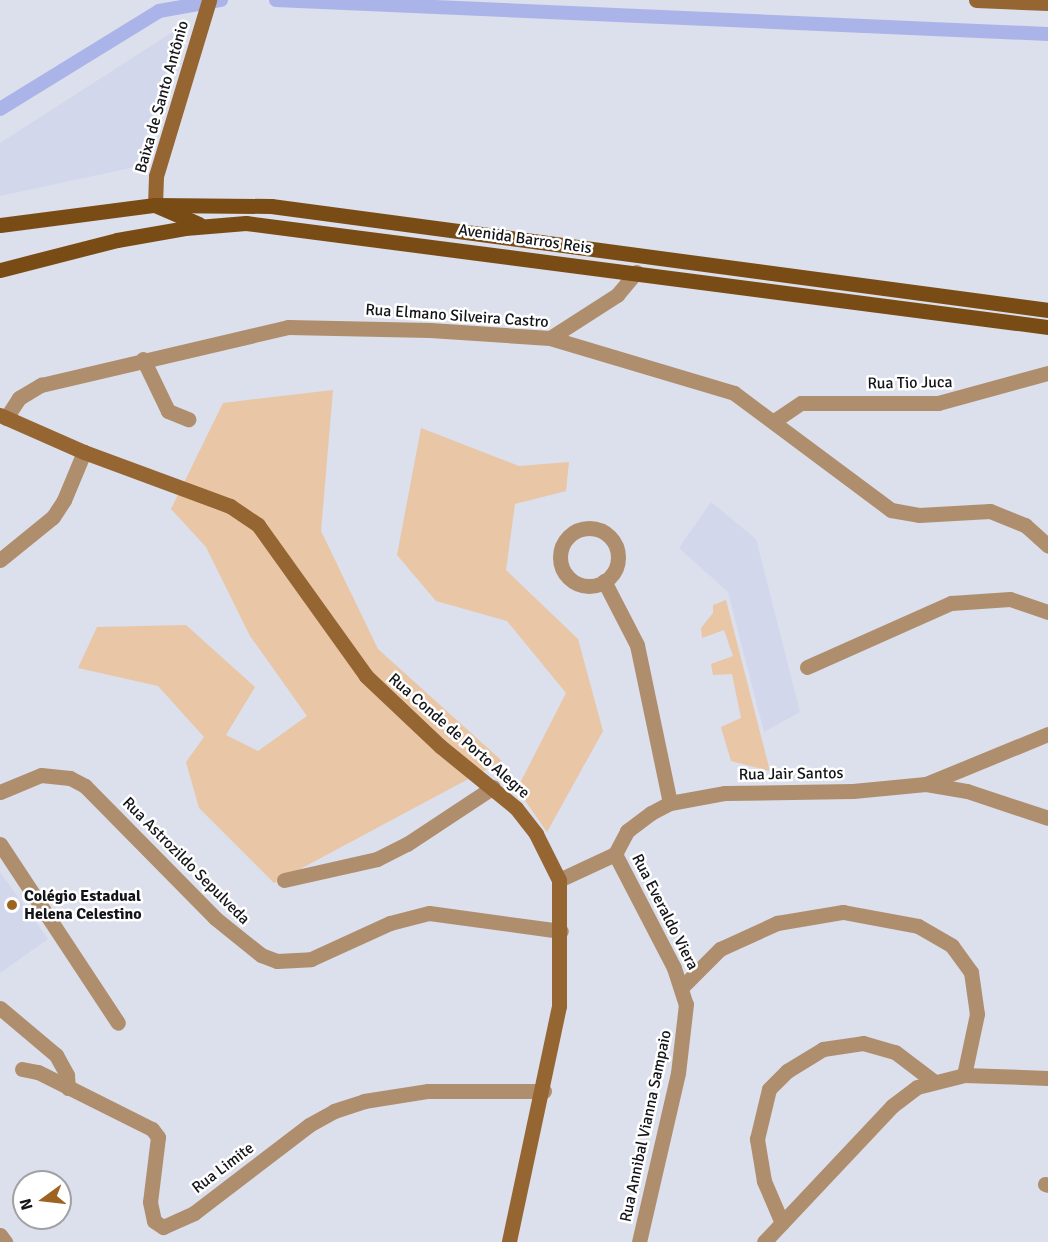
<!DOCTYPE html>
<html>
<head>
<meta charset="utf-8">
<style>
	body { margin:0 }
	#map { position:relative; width:1048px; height:1242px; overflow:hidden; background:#dcdfec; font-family:Signika,sans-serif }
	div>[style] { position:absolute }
	.built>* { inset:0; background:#d3d7ec }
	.green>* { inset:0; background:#e8c6a6 }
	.canal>* { height:14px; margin:-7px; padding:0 7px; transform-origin:7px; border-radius:7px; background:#abb4e8 }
	.street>* { height:15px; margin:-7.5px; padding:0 7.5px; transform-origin:7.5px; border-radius:7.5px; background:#af8e6d }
	.street>.ring { margin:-7.5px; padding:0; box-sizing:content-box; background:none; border:15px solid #af8e6d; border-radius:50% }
	.secondary>* { height:15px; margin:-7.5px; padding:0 7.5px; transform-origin:7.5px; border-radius:7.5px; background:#956532 }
	.primary>* { height:15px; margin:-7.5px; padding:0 7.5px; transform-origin:7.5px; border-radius:7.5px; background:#7a4c15 }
	.dots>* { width:16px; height:16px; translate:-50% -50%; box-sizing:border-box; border:3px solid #fff; border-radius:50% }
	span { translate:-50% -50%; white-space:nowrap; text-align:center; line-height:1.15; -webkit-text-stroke:5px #fff; paint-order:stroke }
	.street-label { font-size:16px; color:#141519 }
	.poi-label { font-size:16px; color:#141519; font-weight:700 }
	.left { translate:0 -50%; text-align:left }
	.north { position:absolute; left:12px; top:1170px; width:60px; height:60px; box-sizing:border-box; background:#fff; border:2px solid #a1a1a3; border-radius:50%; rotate:255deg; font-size:16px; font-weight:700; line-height:24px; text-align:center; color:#141519 }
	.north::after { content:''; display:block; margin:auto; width:21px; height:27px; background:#9c6321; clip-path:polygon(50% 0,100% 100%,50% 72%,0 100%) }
</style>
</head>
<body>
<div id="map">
	<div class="built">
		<i style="clip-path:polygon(182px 26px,135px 167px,0 196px,0 143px)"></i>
		<i style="clip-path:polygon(711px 502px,756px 539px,800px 712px,764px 732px,728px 592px,679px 548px)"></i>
		<i style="clip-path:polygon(0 872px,48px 939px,0 973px)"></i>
	</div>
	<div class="green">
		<i style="clip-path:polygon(333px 390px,321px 531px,378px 649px,502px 761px,274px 883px,199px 808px,186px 762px,204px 737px,158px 686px,78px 668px,97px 627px,186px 625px,255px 687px,226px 735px,258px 751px,307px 716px,250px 636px,206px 547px,171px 509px,223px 403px)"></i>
		<i style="clip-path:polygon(421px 428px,519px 466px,569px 462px,566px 491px,515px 504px,506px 570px,578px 639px,603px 731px,547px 832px,517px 789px,566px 693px,507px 621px,436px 601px,397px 555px)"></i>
		<i style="clip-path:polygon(726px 600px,770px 771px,731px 761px,721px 727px,741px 718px,732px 674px,713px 675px,711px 664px,733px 656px,724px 630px,702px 638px,701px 628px,713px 613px,713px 605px)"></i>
	</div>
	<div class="canal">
		<i style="left:276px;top:0;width:773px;rotate:2.52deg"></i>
		<i style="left:0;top:109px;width:187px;rotate:-31.6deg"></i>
		<i style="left:159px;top:11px;width:63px;rotate:-10.1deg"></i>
	</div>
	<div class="street">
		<i style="left:550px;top:338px;width:80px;rotate:-32.7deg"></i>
		<i style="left:617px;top:295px;width:30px;rotate:-50deg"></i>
		<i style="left:143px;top:359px;width:58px;rotate:64.3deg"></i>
		<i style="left:168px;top:411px;width:22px;rotate:22deg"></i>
		<i style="left:6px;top:418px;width:24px;rotate:-57deg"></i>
		<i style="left:19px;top:398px;width:26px;rotate:-31deg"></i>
		<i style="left:41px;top:385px;width:254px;rotate:-13.2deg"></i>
		<i style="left:288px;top:327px;width:142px;rotate:1.2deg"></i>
		<i style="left:430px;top:330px;width:120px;rotate:3.8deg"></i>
		<i style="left:550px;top:338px;width:192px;rotate:16.6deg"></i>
		<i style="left:734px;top:393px;width:196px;rotate:36.7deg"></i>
		<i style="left:891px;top:510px;width:28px;rotate:10deg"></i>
		<i style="left:919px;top:515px;width:71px;rotate:-3.2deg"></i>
		<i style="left:990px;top:511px;width:38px;rotate:22deg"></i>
		<i style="left:1025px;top:525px;width:31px;rotate:42deg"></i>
		<i style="left:774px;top:421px;width:32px;rotate:-34deg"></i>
		<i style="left:801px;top:403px;width:137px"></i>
		<i style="left:938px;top:403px;width:114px;rotate:-15.3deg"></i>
		<i class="ring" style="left:560px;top:528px;width:43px;height:43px"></i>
		<i style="left:0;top:560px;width:68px;rotate:-39.1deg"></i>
		<i style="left:53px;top:517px;width:20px;rotate:-57deg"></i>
		<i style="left:64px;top:500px;width:52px;rotate:-67.4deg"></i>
		<i style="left:604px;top:581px;width:72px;rotate:62.7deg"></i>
		<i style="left:637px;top:645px;width:161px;rotate:78.2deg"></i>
		<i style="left:807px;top:667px;width:158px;rotate:-24deg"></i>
		<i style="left:951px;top:603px;width:59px;rotate:-3.9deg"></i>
		<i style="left:1010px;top:599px;width:40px;rotate:18.9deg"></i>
		<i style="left:926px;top:784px;width:132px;rotate:-22.3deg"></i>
		<i style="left:0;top:792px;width:44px;rotate:-22.5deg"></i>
		<i style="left:41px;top:775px;width:29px;rotate:6deg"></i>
		<i style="left:70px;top:778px;width:17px;rotate:28deg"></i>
		<i style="left:85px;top:786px;width:185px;rotate:45.4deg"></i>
		<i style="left:215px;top:918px;width:59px;rotate:38.8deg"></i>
		<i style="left:261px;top:955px;width:17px;rotate:21deg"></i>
		<i style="left:277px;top:961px;width:34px;rotate:-3deg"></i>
		<i style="left:311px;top:959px;width:87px;rotate:-24.5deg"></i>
		<i style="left:390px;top:923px;width:40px;rotate:-14.4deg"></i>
		<i style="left:429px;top:913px;width:133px;rotate:7.8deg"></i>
		<i style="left:0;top:844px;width:214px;rotate:56.6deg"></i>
		<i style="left:615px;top:854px;width:128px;rotate:62.6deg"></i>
		<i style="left:674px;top:968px;width:38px;rotate:72deg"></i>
		<i style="left:686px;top:1004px;width:69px;rotate:96.6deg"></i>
		<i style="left:678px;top:1073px;width:173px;rotate:103deg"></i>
		<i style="left:284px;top:880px;width:95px;rotate:-12.7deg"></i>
		<i style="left:377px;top:859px;width:34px;rotate:-27deg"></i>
		<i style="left:407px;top:844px;width:103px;rotate:-33.5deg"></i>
		<i style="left:559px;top:880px;width:62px;rotate:-24.9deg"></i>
		<i style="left:615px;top:854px;width:26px;rotate:-62deg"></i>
		<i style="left:627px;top:831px;width:30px;rotate:-37deg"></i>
		<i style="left:651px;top:813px;width:21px;rotate:-28deg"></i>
		<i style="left:670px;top:803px;width:56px;rotate:-10.3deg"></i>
		<i style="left:725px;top:793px;width:128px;rotate:-0.9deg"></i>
		<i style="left:853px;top:791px;width:73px;rotate:-5.5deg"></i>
		<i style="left:926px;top:784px;width:42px;rotate:9.7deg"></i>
		<i style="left:967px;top:791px;width:85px;rotate:18.4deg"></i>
		<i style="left:682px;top:987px;width:54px;rotate:-45deg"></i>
		<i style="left:720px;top:949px;width:63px;rotate:-24.5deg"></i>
		<i style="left:777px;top:923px;width:67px;rotate:-9.5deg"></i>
		<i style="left:843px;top:912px;width:76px;rotate:10.6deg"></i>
		<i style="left:918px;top:926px;width:39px;rotate:30deg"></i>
		<i style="left:952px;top:946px;width:32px;rotate:54deg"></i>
		<i style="left:971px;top:972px;width:42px;rotate:81.9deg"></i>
		<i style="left:977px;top:1014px;width:62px;rotate:102deg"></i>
		<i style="left:0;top:1008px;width:73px;rotate:40deg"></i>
		<i style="left:56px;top:1055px;width:23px;rotate:61deg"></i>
		<i style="left:67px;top:1075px;width:13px;rotate:86deg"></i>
		<i style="left:22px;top:1069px;width:16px;rotate:11deg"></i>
		<i style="left:38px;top:1072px;width:127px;rotate:26.6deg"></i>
		<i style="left:152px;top:1129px;width:10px;rotate:53deg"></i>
		<i style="left:158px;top:1137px;width:65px;rotate:97deg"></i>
		<i style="left:150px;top:1202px;width:19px;rotate:78deg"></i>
		<i style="left:154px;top:1221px;width:11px;rotate:34deg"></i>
		<i style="left:163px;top:1227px;width:34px;rotate:-24deg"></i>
		<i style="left:194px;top:1213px;width:145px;rotate:-37.4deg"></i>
		<i style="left:309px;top:1125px;width:29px;rotate:-29deg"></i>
		<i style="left:334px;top:1111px;width:32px;rotate:-18deg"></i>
		<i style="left:364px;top:1101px;width:65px;rotate:-8.9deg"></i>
		<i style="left:428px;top:1091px;width:116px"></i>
		<i style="left:1045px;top:1184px;width:3px;rotate:18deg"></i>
		<i style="left:782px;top:1223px;width:46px;rotate:-113.2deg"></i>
		<i style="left:764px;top:1181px;width:43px;rotate:-99.5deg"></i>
		<i style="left:757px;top:1139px;width:51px;rotate:-76.5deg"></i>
		<i style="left:769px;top:1089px;width:25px;rotate:-45deg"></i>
		<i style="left:787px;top:1071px;width:42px;rotate:-31.4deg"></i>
		<i style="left:823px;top:1049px;width:40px;rotate:-8.5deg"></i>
		<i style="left:863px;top:1043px;width:33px;rotate:16deg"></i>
		<i style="left:895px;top:1052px;width:48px;rotate:37.3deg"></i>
		<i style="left:0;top:1235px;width:9px;rotate:54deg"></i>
		<i style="left:764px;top:1242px;width:187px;rotate:-46.7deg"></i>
		<i style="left:892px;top:1106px;width:31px;rotate:-37deg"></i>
		<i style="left:917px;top:1087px;width:49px;rotate:-14.3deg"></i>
		<i style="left:964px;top:1075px;width:84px;rotate:2deg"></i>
	</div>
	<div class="secondary">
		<i style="left:976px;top:0;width:72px;rotate:2.4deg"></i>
		<i style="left:155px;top:205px;width:29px;rotate:-88deg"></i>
		<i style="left:156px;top:176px;width:184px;rotate:-73.2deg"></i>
		<i style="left:0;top:415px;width:92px;rotate:23.8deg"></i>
		<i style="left:84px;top:452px;width:156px;rotate:20.3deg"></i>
		<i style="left:230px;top:506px;width:34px;rotate:34deg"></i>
		<i style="left:258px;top:525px;width:186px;rotate:54.4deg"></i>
		<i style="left:366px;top:676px;width:102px;rotate:43.4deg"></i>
		<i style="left:440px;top:746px;width:98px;rotate:39.2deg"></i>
		<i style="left:516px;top:808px;width:33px;rotate:52deg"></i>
		<i style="left:536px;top:834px;width:51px;rotate:63.4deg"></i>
		<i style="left:559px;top:880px;width:126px;rotate:90deg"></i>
		<i style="left:559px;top:1006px;width:241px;rotate:102deg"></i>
	</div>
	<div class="primary">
		<i style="left:155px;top:205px;width:48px;rotate:23.4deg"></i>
		<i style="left:0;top:225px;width:156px;rotate:-7.4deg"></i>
		<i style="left:155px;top:205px;width:116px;rotate:0.5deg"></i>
		<i style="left:271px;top:206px;width:784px;rotate:7.62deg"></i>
		<i style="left:0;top:270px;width:121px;rotate:-14.4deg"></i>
		<i style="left:117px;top:240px;width:69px;rotate:-10deg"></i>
		<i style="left:185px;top:228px;width:61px;rotate:-4.7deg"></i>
		<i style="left:246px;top:223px;width:809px;rotate:7.39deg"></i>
	</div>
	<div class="dots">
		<i style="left:12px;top:905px;background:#9c6321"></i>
	</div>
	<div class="street-label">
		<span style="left:162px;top:97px;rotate:-74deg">Baixa de Santo Antônio</span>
		<span style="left:525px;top:239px;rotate:8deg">Avenida Barros Reis</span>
		<span style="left:457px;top:316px;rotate:4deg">Rua Elmano Silveira Castro</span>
		<span style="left:910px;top:383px;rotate:-1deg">Rua Tio Juca</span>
		<span style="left:459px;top:736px;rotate:41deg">Rua Conde de Porto Alegre</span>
		<span style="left:791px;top:774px;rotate:-1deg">Rua Jair Santos</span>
		<span style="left:186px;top:861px;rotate:45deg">Rua Astrozildo Sepulveda</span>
		<span style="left:665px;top:912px;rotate:63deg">Rua Everaldo Viera</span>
		<span style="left:646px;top:1126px;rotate:-78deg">Rua Annibal Vianna Sampaio</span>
		<span style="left:223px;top:1168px;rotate:-37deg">Rua Limite</span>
	</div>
	<div class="poi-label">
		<span class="left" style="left:24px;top:905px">Colégio Estadual<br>Helena Celestino</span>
	</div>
	<div class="north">N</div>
</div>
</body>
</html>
